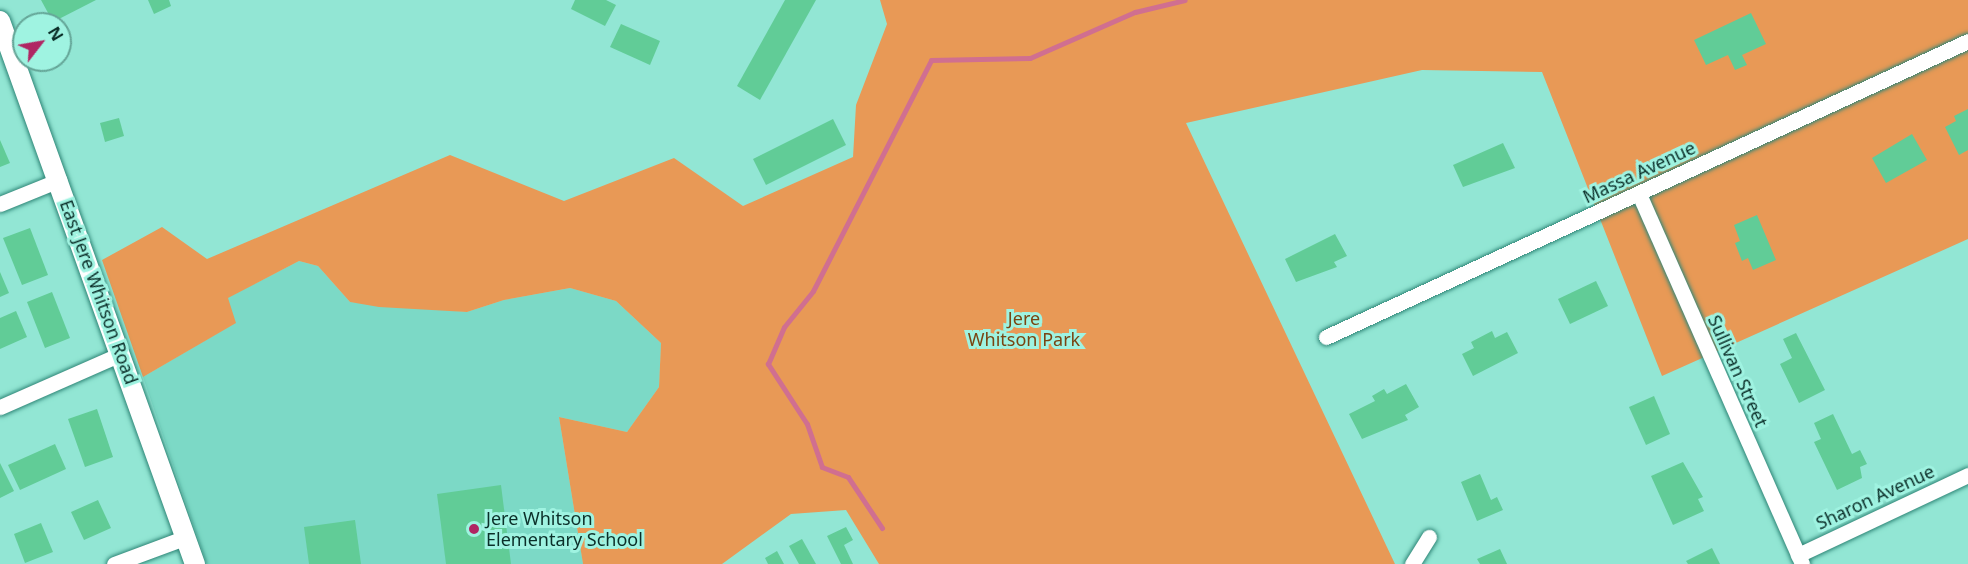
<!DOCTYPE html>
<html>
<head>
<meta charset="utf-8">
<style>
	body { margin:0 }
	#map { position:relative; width:1968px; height:564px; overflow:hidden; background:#92e6d4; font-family:"Noto Sans",sans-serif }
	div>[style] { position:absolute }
	.built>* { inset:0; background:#7cd9c6 }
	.green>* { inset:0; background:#e89956 }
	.stream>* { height:5px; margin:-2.5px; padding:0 2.5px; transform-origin:2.5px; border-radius:2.5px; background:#d06f90 }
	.building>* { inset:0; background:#61cc97 }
	.roads { filter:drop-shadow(0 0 2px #2e8576) drop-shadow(0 0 2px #2e8576) }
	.minor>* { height:15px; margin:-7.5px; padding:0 7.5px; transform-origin:7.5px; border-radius:7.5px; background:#fff }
	.tertiary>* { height:20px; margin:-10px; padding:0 10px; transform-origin:10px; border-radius:10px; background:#fff }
	.dots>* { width:16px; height:16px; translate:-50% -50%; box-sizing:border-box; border:3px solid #9ff3e1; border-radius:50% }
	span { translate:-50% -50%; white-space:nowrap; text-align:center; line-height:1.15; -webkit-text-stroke:6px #9ff3e1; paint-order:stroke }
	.street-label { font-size:18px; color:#0b2f29 }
	.park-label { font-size:18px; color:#794512 }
	.poi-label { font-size:18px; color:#0b2f29 }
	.left { translate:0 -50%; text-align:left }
	.north { position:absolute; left:12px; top:12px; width:60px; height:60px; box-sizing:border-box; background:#9ff3e1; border:2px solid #64a597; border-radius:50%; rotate:59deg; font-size:16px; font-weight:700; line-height:24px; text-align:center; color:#0b2f29 }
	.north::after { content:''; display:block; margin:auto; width:21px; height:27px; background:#b02563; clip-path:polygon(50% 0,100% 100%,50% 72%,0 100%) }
</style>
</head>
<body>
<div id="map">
	<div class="built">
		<i style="clip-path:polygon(299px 261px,318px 266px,350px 302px,467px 312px,504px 300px,570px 288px,616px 301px,661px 343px,659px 387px,627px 432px,559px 417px,583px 564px,207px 564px,143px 377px,235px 323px,227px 298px)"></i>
	</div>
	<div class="green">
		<i style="clip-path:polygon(880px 0,1968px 0,1968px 239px,1662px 376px,1542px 72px,1422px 70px,1186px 123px,1395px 564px,879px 564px,846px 510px,791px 514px,722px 564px,583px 564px,559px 417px,627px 432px,659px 387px,661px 343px,616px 301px,570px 288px,504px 300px,467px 312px,379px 307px,350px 302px,318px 266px,299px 261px,228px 298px,236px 323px,143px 377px,102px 260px,162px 227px,207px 259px,450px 155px,564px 201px,674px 158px,743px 206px,853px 157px,856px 105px,887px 24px)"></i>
	</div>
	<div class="stream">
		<i style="left:882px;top:528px;width:61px;rotate:-123.7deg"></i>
		<i style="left:848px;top:477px;width:28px;rotate:-159deg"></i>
		<i style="left:822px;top:467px;width:46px;rotate:-109.2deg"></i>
		<i style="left:807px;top:424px;width:72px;rotate:-123deg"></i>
		<i style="left:768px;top:364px;width:40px;rotate:-66.6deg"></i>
		<i style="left:784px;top:327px;width:46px;rotate:-51.1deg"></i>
		<i style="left:813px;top:291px;width:259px;rotate:-62.9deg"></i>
		<i style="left:931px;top:60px;width:99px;rotate:-1.2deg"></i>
		<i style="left:1030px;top:58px;width:115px;rotate:-23.7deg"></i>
		<i style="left:1135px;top:12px;width:51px;rotate:-13.5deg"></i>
	</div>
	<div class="building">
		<i style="clip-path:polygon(41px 0,96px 0,53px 22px)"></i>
		<i style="clip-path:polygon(148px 0,169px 0,171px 6px,154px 14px)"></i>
		<i style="clip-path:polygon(575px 0,606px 0,616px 5px,605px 26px,571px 9px)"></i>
		<i style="clip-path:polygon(785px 0,816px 0,760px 100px,737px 86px)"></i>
		<i style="clip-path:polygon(1751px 13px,1766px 44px,1742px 55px,1747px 65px,1735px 70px,1728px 55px,1706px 65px,1694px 40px)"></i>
		<i style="clip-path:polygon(621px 24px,660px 41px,650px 65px,610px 47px)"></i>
		<i style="clip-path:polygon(1968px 109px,1968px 150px,1959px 155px,1945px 127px,1956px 121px,1954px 116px)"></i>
		<i style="clip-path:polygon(119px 118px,124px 136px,105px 142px,100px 123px)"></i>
		<i style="clip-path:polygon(833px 119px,846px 145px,766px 185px,753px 159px)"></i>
		<i style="clip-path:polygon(1912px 134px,1927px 160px,1886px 183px,1872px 158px)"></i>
		<i style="clip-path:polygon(0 140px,10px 163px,0 167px)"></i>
		<i style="clip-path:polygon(1503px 143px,1515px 168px,1463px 187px,1453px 165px)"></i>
		<i style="clip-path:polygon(1757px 215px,1776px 260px,1753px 270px,1748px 258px,1742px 261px,1735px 243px,1740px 241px,1734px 225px)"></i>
		<i style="clip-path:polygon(30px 228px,48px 275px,22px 285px,3px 238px)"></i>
		<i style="clip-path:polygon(1335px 234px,1347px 256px,1334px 262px,1337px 267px,1296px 282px,1285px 259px)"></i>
		<i style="clip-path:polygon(0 272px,9px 293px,0 297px)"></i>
		<i style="clip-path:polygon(1596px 281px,1608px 306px,1570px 324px,1558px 299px)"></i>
		<i style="clip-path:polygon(52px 292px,70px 338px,45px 348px,27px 302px)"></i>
		<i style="clip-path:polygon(16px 311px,27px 337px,0 349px,0 318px)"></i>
		<i style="clip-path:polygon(1492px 331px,1495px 338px,1507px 332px,1518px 353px,1473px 376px,1462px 354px,1474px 348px,1471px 342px)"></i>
		<i style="clip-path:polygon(1796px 333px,1825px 390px,1799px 403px,1780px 364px,1792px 358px,1783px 339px)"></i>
		<i style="clip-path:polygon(1406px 384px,1419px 407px,1405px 415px,1408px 420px,1362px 439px,1349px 414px,1375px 401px,1372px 396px,1384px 389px,1387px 394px)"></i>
		<i style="clip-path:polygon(1654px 396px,1670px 434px,1646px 445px,1629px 407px)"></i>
		<i style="clip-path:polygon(97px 409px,113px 457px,85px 467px,68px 419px)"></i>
		<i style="clip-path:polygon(1833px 414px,1852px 454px,1860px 450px,1867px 464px,1860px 467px,1862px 478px,1837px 490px,1814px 442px,1821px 439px,1814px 423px)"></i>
		<i style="clip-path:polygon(55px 444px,66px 469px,20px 490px,8px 465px)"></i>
		<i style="clip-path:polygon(1683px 462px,1703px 497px,1698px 499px,1704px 511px,1673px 525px,1651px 476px)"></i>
		<i style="clip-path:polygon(0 463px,14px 491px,0 498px)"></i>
		<i style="clip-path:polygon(1480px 474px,1491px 500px,1497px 497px,1503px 510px,1477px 521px,1461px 482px)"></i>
		<i style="clip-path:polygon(501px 485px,511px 564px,446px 564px,437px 494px)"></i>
		<i style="clip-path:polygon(98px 500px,111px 528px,84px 540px,71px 512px)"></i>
		<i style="clip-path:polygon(355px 520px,361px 564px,309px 564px,304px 527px)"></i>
		<i style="clip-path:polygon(41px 523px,53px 552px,25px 563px,14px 534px)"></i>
		<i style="clip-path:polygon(846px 527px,853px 540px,844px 545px,853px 564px,841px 564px,827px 536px)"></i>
		<i style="clip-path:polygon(802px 539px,816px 564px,799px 564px,789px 546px)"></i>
		<i style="clip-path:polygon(1712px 548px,1720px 564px,1688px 564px,1686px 561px)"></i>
		<i style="clip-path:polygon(1500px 549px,1507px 564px,1480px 564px,1477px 559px)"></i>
		<i style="clip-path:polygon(777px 551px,784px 564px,768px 564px,765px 558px)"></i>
	</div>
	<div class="roads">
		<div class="minor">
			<i style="left:1639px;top:194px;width:404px;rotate:66.2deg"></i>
			<i style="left:0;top:204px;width:64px;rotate:-22.1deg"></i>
			<i style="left:1326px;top:337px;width:707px;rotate:-24.75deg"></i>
			<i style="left:0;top:407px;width:132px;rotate:-23.7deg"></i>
			<i style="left:1798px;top:555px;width:188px;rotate:-25.2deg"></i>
			<i style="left:114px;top:564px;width:75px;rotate:-20.4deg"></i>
			<i style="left:1412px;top:564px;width:32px;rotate:-58deg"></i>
		</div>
		<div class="tertiary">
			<i style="left:0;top:21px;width:577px;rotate:70.25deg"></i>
		</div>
	</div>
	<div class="dots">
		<i style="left:474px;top:529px;background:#b02563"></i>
	</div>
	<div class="street-label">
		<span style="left:1639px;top:172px;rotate:-25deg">Massa Avenue</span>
		<span style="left:99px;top:292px;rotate:70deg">East Jere Whitson Road</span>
		<span style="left:1738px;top:371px;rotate:66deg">Sullivan Street</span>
		<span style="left:1875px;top:497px;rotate:-25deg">Sharon Avenue</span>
	</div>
	<div class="park-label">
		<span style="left:1024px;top:329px">Jere<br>Whitson Park</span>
	</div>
	<div class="poi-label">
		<span class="left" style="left:486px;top:529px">Jere Whitson<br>Elementary School</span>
	</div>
	<div class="north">N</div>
</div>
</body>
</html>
